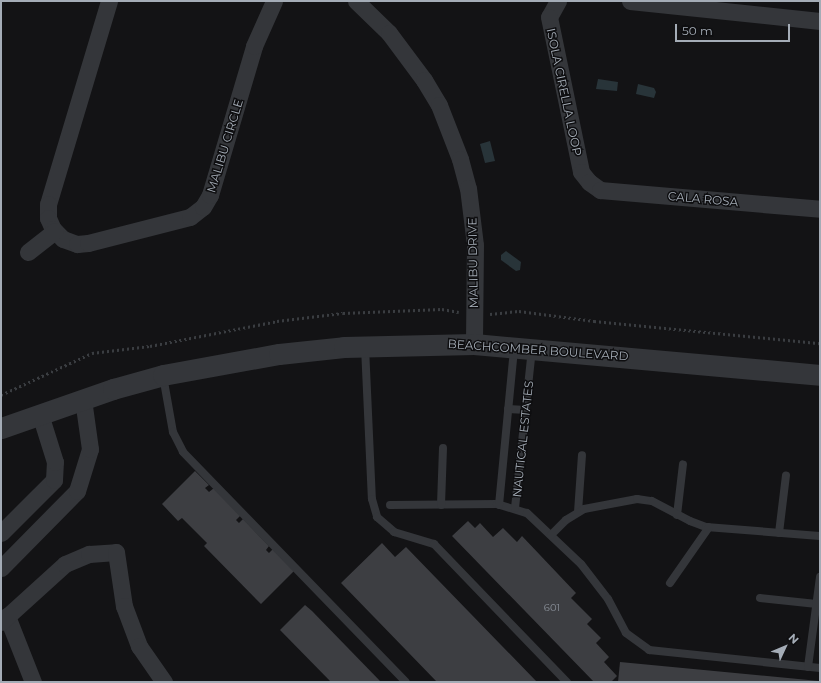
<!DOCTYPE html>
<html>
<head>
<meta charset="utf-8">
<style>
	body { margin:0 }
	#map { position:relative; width:821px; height:683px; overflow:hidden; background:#131315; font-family:Montserrat,sans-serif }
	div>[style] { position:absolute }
	.water>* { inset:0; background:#283439 }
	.building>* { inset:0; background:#3d3e42 }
	.path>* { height:2.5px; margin-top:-1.25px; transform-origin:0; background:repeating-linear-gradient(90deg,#3a3d41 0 2px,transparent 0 5px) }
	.service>* { height:8px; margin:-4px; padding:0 4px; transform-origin:4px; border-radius:4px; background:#34363a }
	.minor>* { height:17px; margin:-8.5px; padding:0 8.5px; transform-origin:8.5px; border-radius:8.5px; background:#34363a }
	.tertiary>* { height:21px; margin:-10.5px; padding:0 10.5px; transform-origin:10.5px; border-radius:10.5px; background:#34363a }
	span { translate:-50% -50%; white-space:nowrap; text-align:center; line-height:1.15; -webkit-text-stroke:3px #0e0e10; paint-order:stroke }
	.number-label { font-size:10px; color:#8a9099 }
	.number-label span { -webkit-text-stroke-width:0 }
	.street-label { font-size:12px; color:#a4acb6 }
	.frame { position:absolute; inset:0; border:2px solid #a4acb6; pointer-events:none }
	.north { position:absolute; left:765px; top:627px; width:40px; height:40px; -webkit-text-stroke:3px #0e0e10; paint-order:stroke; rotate:46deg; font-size:11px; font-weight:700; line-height:16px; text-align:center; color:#a4acb6 }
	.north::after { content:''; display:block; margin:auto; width:14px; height:18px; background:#a4acb6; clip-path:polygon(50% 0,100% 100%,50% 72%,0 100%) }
	.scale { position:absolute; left:675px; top:24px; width:115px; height:18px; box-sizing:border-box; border:2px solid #a4acb6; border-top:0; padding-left:5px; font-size:12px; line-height:14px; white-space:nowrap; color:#a4acb6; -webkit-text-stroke:3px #0e0e10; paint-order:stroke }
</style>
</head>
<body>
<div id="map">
	<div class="water">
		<i style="clip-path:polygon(598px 79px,618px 82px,617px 91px,596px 89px)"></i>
		<i style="clip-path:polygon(638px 84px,654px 88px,656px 92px,654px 98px,636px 94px)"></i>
		<i style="clip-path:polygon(490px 141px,495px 161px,485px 163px,480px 144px)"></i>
		<i style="clip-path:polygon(506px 251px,521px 262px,520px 270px,516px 271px,501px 260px,501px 255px)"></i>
	</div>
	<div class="building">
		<i style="clip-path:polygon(195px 471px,209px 485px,205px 488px,209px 492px,214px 488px,241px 515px,236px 520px,239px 523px,243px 519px,269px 546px,266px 550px,269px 553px,273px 549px,294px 571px,261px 604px,204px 546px,207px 543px,182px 518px,178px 521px,162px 504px)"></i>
		<i style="clip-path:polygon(468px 521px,475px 528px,480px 523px,493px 537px,503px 528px,517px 542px,522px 536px,576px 593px,571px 598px,592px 619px,587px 624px,601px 638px,596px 643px,609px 657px,604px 662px,617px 676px,611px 682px,594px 682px,452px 536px)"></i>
		<i style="clip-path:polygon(382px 543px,395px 557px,406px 547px,537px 682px,437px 682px,341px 583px)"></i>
		<i style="clip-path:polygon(305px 605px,312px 611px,381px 682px,331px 682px,280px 630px)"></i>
		<i style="clip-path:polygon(620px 662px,819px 681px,819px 682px,618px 682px)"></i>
	</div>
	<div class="path">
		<i style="left:490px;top:314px;width:29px;rotate:-6deg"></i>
		<i style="left:519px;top:311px;width:76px;rotate:7.6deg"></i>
		<i style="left:594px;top:321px;width:227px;rotate:5.6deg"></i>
		<i style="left:1px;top:395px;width:100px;rotate:-24.8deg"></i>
		<i style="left:92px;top:353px;width:58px;rotate:-6.9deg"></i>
		<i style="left:150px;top:346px;width:129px;rotate:-11.1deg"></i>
		<i style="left:277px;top:321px;width:66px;rotate:-6.9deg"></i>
		<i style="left:343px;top:313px;width:99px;rotate:-2.3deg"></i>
		<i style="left:442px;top:309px;width:17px;rotate:10deg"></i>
	</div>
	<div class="service">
		<i style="left:365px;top:347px;width:152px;rotate:87.4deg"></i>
		<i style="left:372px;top:499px;width:19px;rotate:74deg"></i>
		<i style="left:377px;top:517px;width:23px;rotate:41deg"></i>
		<i style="left:394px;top:532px;width:42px;rotate:16.7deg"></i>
		<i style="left:434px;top:544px;width:192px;rotate:46.1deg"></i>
		<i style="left:163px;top:376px;width:57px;rotate:79.9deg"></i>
		<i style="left:173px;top:432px;width:22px;rotate:63deg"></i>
		<i style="left:183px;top:452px;width:320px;rotate:45.9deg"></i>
		<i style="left:508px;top:409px;width:18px;rotate:3deg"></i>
		<i style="left:390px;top:505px;width:107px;rotate:-0.5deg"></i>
		<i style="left:497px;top:504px;width:31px;rotate:17deg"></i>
		<i style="left:527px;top:513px;width:74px;rotate:43.4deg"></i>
		<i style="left:581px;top:564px;width:44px;rotate:52.4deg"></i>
		<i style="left:608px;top:599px;width:38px;rotate:62deg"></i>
		<i style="left:626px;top:633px;width:29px;rotate:36deg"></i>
		<i style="left:649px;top:650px;width:172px;rotate:6deg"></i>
		<i style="left:441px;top:505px;width:57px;rotate:-88deg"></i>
		<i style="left:499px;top:505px;width:157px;rotate:-84.5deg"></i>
		<i style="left:515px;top:508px;width:159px;rotate:-83.9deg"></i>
		<i style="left:578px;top:512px;width:57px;rotate:-86deg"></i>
		<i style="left:677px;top:515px;width:51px;rotate:-83.3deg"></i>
		<i style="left:779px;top:533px;width:58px;rotate:-83.1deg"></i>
		<i style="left:551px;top:535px;width:21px;rotate:-45deg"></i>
		<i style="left:566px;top:520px;width:21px;rotate:-31deg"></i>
		<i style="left:584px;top:509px;width:54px;rotate:-10.7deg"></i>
		<i style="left:637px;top:499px;width:15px;rotate:8deg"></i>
		<i style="left:652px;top:501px;width:43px;rotate:27.8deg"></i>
		<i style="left:690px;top:521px;width:17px;rotate:21deg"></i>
		<i style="left:706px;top:527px;width:114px;rotate:4.5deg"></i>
		<i style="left:670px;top:583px;width:68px;rotate:-55.1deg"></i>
		<i style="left:760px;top:598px;width:57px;rotate:6deg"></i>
		<i style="left:808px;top:667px;width:91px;rotate:-82.4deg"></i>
	</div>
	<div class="minor">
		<i style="left:109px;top:1px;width:212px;rotate:106.7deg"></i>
		<i style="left:48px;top:204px;width:14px;rotate:90deg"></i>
		<i style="left:48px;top:218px;width:12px;rotate:66deg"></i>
		<i style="left:53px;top:229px;width:14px;rotate:45deg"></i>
		<i style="left:63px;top:239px;width:15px;rotate:20deg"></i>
		<i style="left:77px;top:244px;width:11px;rotate:-5deg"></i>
		<i style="left:88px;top:243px;width:105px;rotate:-14.3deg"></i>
		<i style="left:190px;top:217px;width:16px;rotate:-38deg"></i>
		<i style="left:203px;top:207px;width:14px;rotate:-60deg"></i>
		<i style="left:210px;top:195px;width:155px;rotate:-73.5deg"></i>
		<i style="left:254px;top:46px;width:49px;rotate:-66deg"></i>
		<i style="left:356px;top:1px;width:46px;rotate:44.1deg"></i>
		<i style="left:389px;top:33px;width:59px;rotate:53.3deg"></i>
		<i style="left:424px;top:80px;width:29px;rotate:59deg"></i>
		<i style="left:439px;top:105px;width:58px;rotate:68.7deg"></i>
		<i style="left:460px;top:159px;width:30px;rotate:75deg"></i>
		<i style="left:468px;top:188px;width:57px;rotate:83deg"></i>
		<i style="left:475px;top:245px;width:99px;rotate:90.6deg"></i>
		<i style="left:558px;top:1px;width:18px;rotate:119deg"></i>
		<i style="left:549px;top:17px;width:158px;rotate:78.3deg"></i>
		<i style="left:581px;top:172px;width:13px;rotate:51deg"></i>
		<i style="left:589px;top:182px;width:14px;rotate:36deg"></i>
		<i style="left:600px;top:190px;width:221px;rotate:4.9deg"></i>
		<i style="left:630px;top:1px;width:191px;rotate:6deg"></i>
		<i style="left:28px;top:252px;width:34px;rotate:-38deg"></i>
		<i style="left:1px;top:533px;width:75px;rotate:-45deg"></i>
		<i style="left:54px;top:480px;width:18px;rotate:-87deg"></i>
		<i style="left:55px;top:462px;width:50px;rotate:-107.4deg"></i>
		<i style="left:1px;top:568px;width:108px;rotate:-45.4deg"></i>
		<i style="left:77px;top:491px;width:44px;rotate:-72.8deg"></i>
		<i style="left:90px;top:449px;width:50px;rotate:-98deg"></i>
		<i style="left:7px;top:616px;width:71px;rotate:68.5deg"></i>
		<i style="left:1px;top:622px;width:86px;rotate:-42.2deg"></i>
		<i style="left:65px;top:564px;width:26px;rotate:-23deg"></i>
		<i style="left:89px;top:554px;width:27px;rotate:-4deg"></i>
		<i style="left:116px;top:552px;width:55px;rotate:81.6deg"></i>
		<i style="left:124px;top:606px;width:43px;rotate:69.4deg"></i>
		<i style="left:139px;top:646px;width:44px;rotate:55.2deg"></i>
	</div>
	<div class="tertiary">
		<i style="left:1px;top:428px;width:119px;rotate:-19.2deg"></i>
		<i style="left:113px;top:389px;width:52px;rotate:-15.6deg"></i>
		<i style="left:163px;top:375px;width:118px;rotate:-10.3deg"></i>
		<i style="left:279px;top:354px;width:65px;rotate:-6.1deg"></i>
		<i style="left:344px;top:347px;width:130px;rotate:-1.3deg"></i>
		<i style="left:474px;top:344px;width:347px;rotate:5.1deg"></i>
	</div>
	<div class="number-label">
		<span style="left:552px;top:608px">601</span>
	</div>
	<div class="street-label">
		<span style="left:564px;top:92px;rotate:78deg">ISOLA CIRELLA LOOP</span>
		<span style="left:225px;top:146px;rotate:-73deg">MALIBU CIRCLE</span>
		<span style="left:703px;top:199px;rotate:5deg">CALA ROSA</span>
		<span style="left:473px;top:263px;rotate:-91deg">MALIBU DRIVE</span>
		<span style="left:538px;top:350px;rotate:4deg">BEACHCOMBER BOULEVARD</span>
		<span style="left:523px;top:439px;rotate:-84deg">NAUTICAL ESTATES</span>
	</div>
	<div class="frame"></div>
	<div class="north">N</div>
	<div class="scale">50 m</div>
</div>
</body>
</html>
